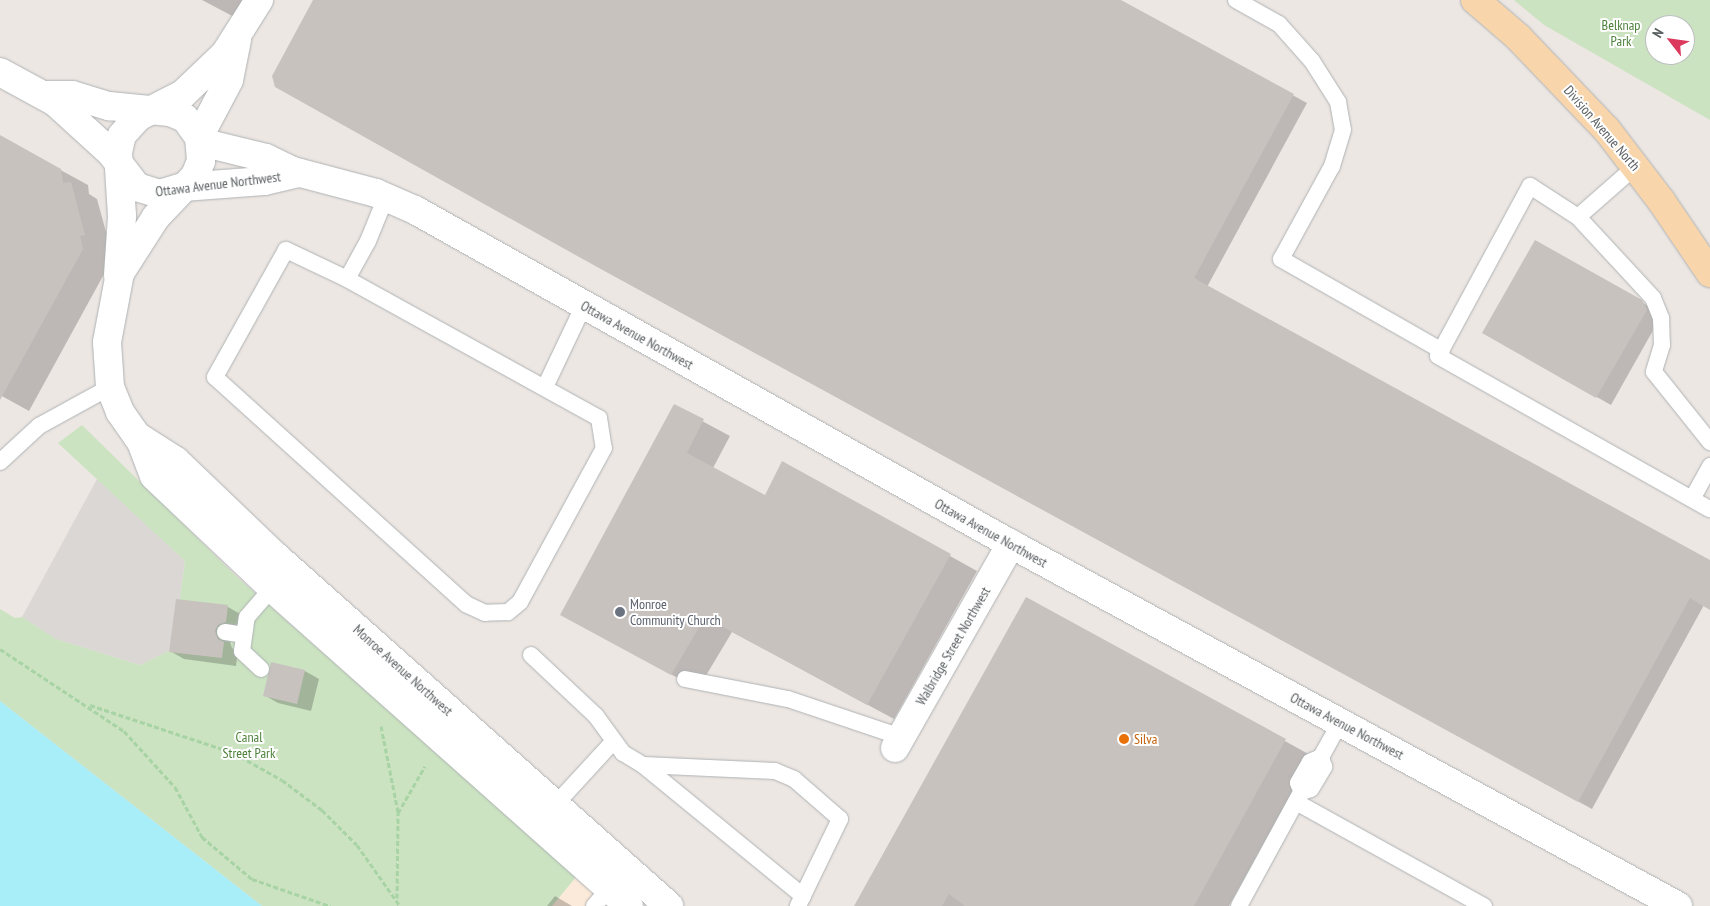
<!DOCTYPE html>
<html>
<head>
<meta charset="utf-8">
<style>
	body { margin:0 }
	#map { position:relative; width:1710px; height:906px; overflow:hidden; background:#ede7e3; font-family:"PT Sans Narrow",sans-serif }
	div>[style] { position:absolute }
	.commercial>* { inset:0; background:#fbe9d9 }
	.industrial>* { inset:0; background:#dbd7d5 }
	.green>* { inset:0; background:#cbe3c1 }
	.water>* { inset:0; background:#a7eef9 }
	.shadow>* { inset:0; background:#0003 }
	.building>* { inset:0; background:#c8c2bf }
	.path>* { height:3px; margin-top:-1.5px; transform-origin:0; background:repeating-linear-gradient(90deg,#a7d3a5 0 5px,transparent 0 7.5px) }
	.roads { filter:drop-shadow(0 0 1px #aeb2b4) drop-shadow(0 0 1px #aeb2b4) }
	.service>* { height:16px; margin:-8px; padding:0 8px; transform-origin:8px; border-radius:8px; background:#fff }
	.minor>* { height:28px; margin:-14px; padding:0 14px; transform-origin:14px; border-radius:14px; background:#fff }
	.tertiary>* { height:28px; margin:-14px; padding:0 14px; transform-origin:14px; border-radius:14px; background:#fff }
	.secondary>* { height:28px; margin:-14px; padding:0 14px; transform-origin:14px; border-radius:14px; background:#fff }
	.primary>* { height:28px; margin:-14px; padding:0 14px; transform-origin:14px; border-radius:14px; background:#f9d5ab }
	.dots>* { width:14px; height:14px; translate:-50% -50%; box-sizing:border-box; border:2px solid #fff; border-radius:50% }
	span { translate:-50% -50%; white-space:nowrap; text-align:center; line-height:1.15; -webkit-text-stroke:4px #fff; paint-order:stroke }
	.park-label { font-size:14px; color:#4d813b }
	.street-label { font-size:14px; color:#5b6062 }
	.worship-label { font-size:14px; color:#5b616d }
	.left { translate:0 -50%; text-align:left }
	.food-label { font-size:14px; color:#c56008 }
	.north { position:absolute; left:1645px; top:15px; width:50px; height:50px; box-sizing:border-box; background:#fff; border:1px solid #bdbfc0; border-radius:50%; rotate:300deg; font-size:14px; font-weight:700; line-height:20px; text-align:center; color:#5b6062 }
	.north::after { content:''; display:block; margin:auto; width:18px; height:22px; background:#dc395e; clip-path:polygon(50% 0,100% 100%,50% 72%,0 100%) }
</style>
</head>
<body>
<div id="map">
	<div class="commercial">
		<i style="clip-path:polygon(576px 877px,609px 906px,552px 906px)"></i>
	</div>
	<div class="industrial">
		<i style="clip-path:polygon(97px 479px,185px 561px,173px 649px,140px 665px,56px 639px,22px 617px)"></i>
	</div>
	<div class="green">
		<i style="clip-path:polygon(evenodd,1514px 0,1710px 0,1710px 120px,1544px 25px,1514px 0,1655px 25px,1685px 25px,1685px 55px,1655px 55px,1655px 25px)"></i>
		<i style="clip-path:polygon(82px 425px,237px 577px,576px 877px,552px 906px,262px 906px,0 701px,0 609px,15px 618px,22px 617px,56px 639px,140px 665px,173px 649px,185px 561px,58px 443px)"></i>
	</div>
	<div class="water">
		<i style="clip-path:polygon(0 701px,262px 906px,0 906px)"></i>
	</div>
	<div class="shadow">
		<i style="clip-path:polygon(202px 0,246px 0,236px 18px)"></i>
		<i style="clip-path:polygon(314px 0,1119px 0,1307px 103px,1207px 287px,1710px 561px,1710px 609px,1704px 605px,1592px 809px,594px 265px)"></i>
		<i style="clip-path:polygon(0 137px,88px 185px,89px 194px,97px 199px,111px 250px,106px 251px,109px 265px,29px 411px,0 395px)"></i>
		<i style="clip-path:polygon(1536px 241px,1655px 310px,1660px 318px,1611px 405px,1483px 333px)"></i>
		<i style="clip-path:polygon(674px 406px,730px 436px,713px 468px,766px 497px,783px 463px,977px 571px,894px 719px,732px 632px,698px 689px,588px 629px)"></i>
		<i style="clip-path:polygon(1027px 599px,1312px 756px,1229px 906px,856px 906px)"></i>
		<i style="clip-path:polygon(177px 601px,228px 607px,242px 615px,240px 630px,229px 639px,232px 648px,238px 651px,236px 666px,184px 659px,170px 651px)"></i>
		<i style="clip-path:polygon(305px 671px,319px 679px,311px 711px,278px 703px,264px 695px)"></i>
		<i style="clip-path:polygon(555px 896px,572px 906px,547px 906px)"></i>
	</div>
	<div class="building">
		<i style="clip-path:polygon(313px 0,1121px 0,1294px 94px,1194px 278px,1710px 560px,1710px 610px,1690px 598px,1578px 802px,579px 257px,275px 87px,272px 76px)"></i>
		<i style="clip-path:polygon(0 135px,61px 169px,63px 183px,71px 182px,85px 235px,80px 236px,83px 249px,0 400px)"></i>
		<i style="clip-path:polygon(1535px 240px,1642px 300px,1647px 310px,1596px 398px,1482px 333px)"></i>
		<i style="clip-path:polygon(674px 404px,704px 419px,687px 453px,765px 495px,782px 461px,951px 554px,867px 705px,705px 617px,671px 675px,560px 615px)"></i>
		<i style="clip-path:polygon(1026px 597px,1286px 739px,1194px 906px,965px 906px,949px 894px,942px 906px,854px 906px)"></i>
		<i style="clip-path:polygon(176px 599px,228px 605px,226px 622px,218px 625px,215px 631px,218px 639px,224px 642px,222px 658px,169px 652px)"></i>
		<i style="clip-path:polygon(271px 662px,305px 670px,297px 704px,263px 696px)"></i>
	</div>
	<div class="path">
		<i style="left:0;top:649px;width:149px;rotate:33.5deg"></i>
		<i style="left:124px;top:731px;width:76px;rotate:47.7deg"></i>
		<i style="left:175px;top:787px;width:57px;rotate:61.6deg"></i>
		<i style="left:202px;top:837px;width:65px;rotate:40deg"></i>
		<i style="left:252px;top:879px;width:83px;rotate:19.1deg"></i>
		<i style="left:90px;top:705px;width:152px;rotate:18.4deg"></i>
		<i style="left:234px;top:753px;width:55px;rotate:29.4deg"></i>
		<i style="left:282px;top:780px;width:50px;rotate:36.9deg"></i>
		<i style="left:322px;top:810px;width:49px;rotate:45deg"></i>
		<i style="left:357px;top:845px;width:75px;rotate:54.8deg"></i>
		<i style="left:381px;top:726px;width:88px;rotate:78.8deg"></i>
		<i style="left:397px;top:898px;width:85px;rotate:-89.3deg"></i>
		<i style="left:398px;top:813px;width:54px;rotate:-60.1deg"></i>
	</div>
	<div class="roads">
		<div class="service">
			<i style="left:1236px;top:0;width:49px;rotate:29.2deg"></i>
			<i style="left:1279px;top:24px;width:50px;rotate:48.3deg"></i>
			<i style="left:1312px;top:61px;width:49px;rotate:57.6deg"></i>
			<i style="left:1338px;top:102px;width:28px;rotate:80deg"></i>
			<i style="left:1343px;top:130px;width:38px;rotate:107deg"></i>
			<i style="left:1332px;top:166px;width:106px;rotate:118.7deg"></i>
			<i style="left:1281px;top:259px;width:185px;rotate:29.7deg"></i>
			<i style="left:1636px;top:166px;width:77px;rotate:138.7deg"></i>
			<i style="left:1578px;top:217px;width:57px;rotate:-147.1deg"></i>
			<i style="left:1530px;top:186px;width:193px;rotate:118.4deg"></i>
			<i style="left:1438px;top:356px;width:312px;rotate:29.4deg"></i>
			<i style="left:1578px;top:217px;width:110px;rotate:47.2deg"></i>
			<i style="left:1653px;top:298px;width:22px;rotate:68deg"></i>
			<i style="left:1661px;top:318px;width:27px;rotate:88deg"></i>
			<i style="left:1662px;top:345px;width:28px;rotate:107deg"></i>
			<i style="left:1654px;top:372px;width:90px;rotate:51.3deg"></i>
			<i style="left:286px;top:250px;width:68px;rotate:25.4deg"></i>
			<i style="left:347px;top:279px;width:288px;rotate:28.9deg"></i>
			<i style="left:599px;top:418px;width:30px;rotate:81deg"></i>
			<i style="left:604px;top:448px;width:175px;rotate:118.6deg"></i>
			<i style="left:520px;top:602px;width:16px;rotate:140deg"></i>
			<i style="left:508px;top:612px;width:23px;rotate:178deg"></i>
			<i style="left:485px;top:613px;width:21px;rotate:-155deg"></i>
			<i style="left:466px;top:604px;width:338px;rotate:-137.9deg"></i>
			<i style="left:215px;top:377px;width:145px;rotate:-60.8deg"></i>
			<i style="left:347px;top:279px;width:43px;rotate:-61.1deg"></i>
			<i style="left:368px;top:241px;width:48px;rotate:-67.8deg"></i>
			<i style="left:545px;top:387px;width:91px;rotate:-64.6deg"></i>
			<i style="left:0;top:462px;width:53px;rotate:-42.7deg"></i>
			<i style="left:39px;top:426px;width:81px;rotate:-28.8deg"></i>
			<i style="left:1692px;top:499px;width:38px;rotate:-61deg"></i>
			<i style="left:225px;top:632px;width:19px;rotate:9deg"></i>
			<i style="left:531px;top:655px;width:89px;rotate:43.2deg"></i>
			<i style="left:596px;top:716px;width:46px;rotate:53.9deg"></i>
			<i style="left:623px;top:753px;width:23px;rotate:31deg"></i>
			<i style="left:643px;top:765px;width:132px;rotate:2.6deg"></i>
			<i style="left:775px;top:771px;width:21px;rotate:23deg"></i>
			<i style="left:794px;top:779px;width:61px;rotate:41deg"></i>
			<i style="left:840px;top:819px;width:97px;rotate:115.8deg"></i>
			<i style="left:261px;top:669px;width:26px;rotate:-137deg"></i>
			<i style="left:242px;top:651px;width:34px;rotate:-82deg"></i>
			<i style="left:247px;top:617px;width:38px;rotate:-49deg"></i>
			<i style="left:685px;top:679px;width:105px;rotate:11deg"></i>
			<i style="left:788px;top:699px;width:119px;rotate:18.6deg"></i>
			<i style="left:1321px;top:757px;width:12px;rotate:156deg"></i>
			<i style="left:1310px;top:762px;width:24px;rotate:120deg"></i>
			<i style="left:1298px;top:783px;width:10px;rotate:66deg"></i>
			<i style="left:1302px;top:792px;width:9px;rotate:-18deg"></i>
			<i style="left:1311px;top:789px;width:26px;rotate:-59deg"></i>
			<i style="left:1324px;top:767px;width:10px;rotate:-107deg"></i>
			<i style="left:1321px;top:757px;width:39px;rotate:-61deg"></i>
			<i style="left:643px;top:765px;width:207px;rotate:39.3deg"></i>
			<i style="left:1296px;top:802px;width:215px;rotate:29deg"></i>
			<i style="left:555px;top:805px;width:86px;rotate:-47.4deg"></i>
			<i style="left:594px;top:906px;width:32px;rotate:-49deg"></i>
			<i style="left:1239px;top:906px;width:128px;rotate:-61.4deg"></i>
		</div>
		<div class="minor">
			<i style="left:895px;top:748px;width:235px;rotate:-60.4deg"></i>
		</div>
		<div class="tertiary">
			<i style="left:199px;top:137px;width:16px;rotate:30deg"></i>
			<i style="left:213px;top:145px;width:55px;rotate:13.8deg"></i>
			<i style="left:266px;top:158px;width:30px;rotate:26deg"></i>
			<i style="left:293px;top:171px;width:86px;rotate:14.8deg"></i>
			<i style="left:376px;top:193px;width:43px;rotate:23.6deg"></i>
			<i style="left:415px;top:210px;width:683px;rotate:29.27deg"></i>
			<i style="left:1011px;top:544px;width:759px;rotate:28.49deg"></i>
			<i style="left:183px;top:187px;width:81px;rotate:-4.2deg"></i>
			<i style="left:264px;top:181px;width:36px;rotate:-13deg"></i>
		</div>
		<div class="secondary">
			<i style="left:0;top:72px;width:63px;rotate:28.6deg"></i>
			<i style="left:55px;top:102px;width:76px;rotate:42.3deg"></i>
			<i style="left:111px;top:153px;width:43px;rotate:52.6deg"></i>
			<i style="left:137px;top:187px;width:24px;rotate:17deg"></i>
			<i style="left:160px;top:194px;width:24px;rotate:-17deg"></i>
			<i style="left:44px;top:95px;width:28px"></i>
			<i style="left:72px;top:95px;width:39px;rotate:17deg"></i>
			<i style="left:109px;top:106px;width:61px;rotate:5.6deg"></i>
			<i style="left:170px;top:112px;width:16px;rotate:22deg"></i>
			<i style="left:185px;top:118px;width:24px;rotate:54deg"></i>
			<i style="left:199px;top:137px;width:24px;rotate:85deg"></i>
			<i style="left:201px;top:161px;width:16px;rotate:112deg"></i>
			<i style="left:195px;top:176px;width:57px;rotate:133.6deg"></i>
			<i style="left:156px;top:217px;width:67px;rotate:122.7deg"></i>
			<i style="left:120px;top:273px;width:70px;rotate:100.7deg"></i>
			<i style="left:107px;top:342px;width:45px;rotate:86.2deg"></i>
			<i style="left:110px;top:387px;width:27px;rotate:68deg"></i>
			<i style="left:120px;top:412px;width:37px;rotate:55deg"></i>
			<i style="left:141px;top:442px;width:36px;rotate:69deg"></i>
			<i style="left:154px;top:476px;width:163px;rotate:43.5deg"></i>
			<i style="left:272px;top:588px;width:478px;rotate:41.7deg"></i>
			<i style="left:199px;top:137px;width:64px;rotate:-62.2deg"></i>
			<i style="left:229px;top:80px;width:41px;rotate:-78.7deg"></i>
			<i style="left:118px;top:275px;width:59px;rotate:-86.1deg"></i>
			<i style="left:122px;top:216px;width:64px;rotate:-93.6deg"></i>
			<i style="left:118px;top:152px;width:17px;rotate:-77deg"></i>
			<i style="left:122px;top:135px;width:24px;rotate:-48deg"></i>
			<i style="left:138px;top:117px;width:51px;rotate:-27.1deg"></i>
			<i style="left:183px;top:94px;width:58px;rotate:-43.6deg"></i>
			<i style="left:225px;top:54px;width:64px;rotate:-57.8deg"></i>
			<i style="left:137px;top:436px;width:46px;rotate:32.7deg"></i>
			<i style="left:176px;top:461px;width:134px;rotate:43.8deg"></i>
			<i style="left:273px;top:554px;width:530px;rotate:41.63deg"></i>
		</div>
		<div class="primary">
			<i style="left:1475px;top:0;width:57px;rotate:40.7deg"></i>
			<i style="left:1518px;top:37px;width:129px;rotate:46.3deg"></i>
			<i style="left:1607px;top:130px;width:91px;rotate:52.6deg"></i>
			<i style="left:1662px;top:202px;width:86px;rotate:55.9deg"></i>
		</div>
	</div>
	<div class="dots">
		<i style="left:620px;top:612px;background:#6b7280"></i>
		<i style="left:1124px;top:739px;background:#e8710a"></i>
	</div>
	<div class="park-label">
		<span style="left:1621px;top:33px">Belknap<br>Park</span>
		<span style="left:249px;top:745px">Canal<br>Street Park</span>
	</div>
	<div class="street-label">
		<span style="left:1602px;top:128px;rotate:49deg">Division Avenue North</span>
		<span style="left:218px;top:184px;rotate:-7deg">Ottawa Avenue Northwest</span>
		<span style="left:637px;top:335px;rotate:29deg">Ottawa Avenue Northwest</span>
		<span style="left:991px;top:533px;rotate:29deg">Ottawa Avenue Northwest</span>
		<span style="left:953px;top:646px;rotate:-60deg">Walbridge Street Northwest</span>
		<span style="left:403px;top:670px;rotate:42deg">Monroe Avenue Northwest</span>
		<span style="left:1347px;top:726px;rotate:28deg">Ottawa Avenue Northwest</span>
	</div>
	<div class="worship-label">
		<span class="left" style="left:630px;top:612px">Monroe<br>Community Church</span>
	</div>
	<div class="food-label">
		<span class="left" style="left:1134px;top:739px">Silva</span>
	</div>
	<div class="north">N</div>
</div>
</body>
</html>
